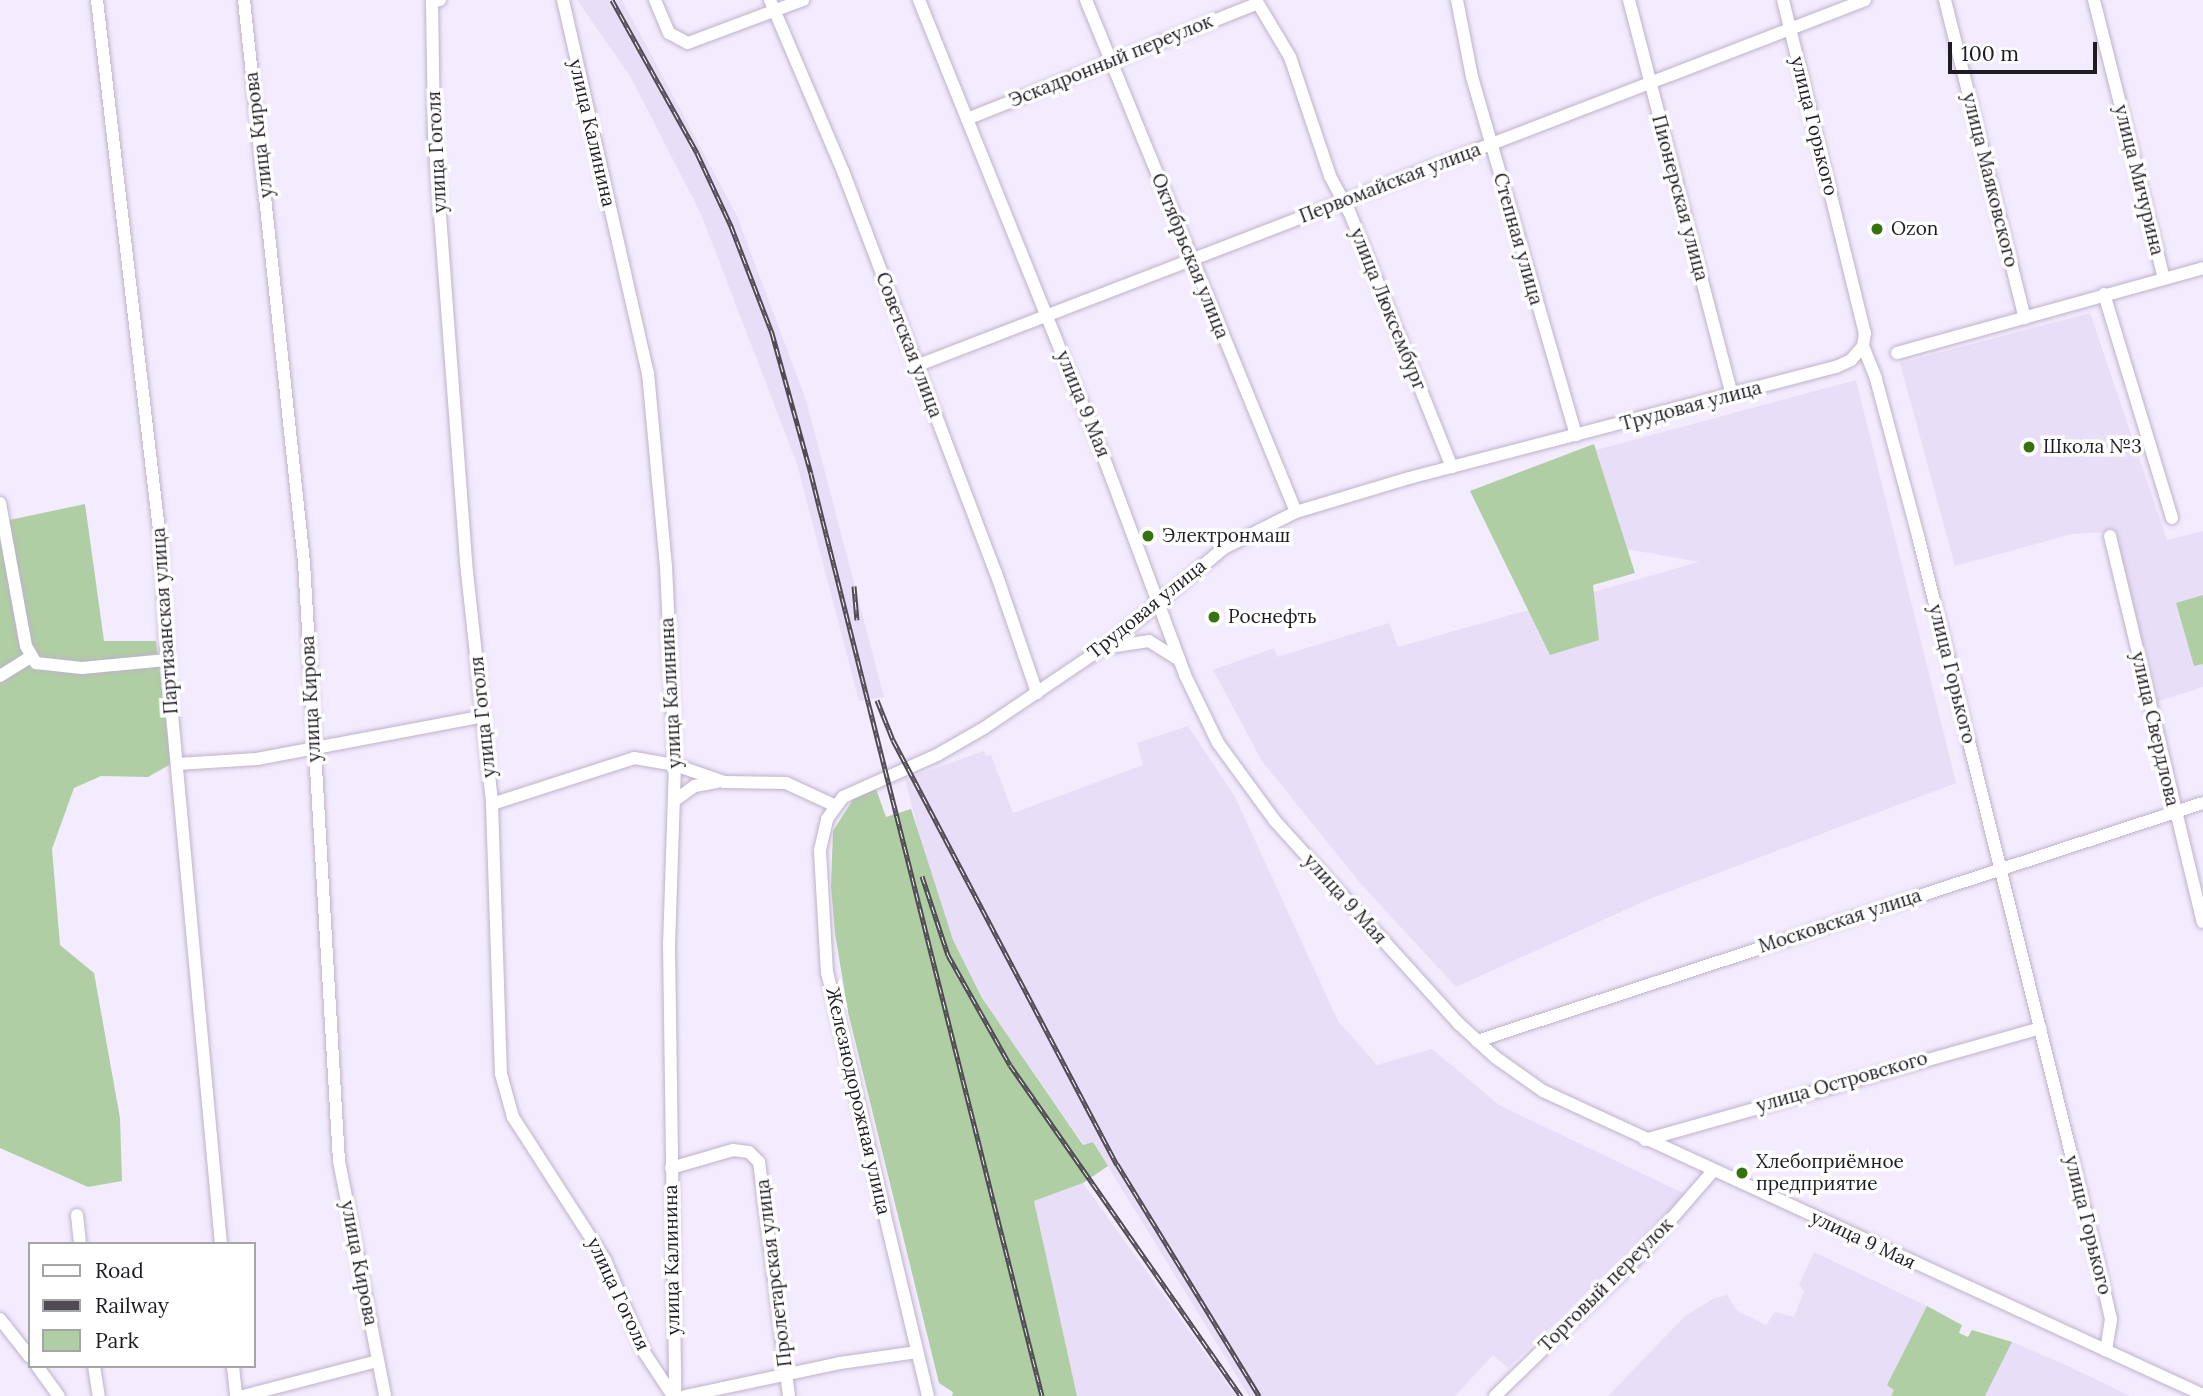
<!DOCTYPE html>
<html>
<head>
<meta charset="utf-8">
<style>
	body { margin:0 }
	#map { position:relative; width:2203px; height:1396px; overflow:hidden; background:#f3ebfe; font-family:Lora,serif }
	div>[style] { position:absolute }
	.built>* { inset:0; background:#e9def7 }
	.green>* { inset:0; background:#b0cea4 }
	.roads { filter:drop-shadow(0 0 2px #bdb3ca) drop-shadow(0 0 2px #bdb3ca) }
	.minor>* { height:12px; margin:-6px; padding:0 6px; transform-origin:6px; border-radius:6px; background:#fff }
	.rail>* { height:5px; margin-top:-2.5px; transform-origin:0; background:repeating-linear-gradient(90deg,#fff 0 8px,#4f4a54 0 16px); box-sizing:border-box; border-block:2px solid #4f4a54 }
	.dots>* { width:19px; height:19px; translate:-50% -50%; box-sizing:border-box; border:4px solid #fff; border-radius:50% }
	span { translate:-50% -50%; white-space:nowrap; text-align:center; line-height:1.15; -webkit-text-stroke:7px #fff; paint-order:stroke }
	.street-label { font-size:19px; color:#1f1b23 }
	.poi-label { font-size:19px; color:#1f1b23 }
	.left { translate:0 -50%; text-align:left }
	.legend { position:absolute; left:28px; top:1242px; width:228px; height:126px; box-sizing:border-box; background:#fff; border:2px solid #a5a4a7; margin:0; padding:9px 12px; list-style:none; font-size:21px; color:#1f1b23 }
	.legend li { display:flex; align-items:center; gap:14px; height:35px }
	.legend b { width:35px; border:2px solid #a5a4a7 }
	.scale { position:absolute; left:1948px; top:42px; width:149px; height:32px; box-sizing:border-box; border:4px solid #1f1b23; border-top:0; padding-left:9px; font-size:21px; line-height:24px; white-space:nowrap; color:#1f1b23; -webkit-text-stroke:5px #fff; paint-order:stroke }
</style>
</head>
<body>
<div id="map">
	<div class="built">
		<i style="clip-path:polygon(577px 0,622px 0,737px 216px,806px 400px,884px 697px,859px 701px,797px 464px,701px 214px,630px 76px)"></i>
		<i style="clip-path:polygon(2090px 313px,2167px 540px,2203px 531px,2203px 687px,2156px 702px,2116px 532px,2072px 534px,1955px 566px,1900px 363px)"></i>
		<i style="clip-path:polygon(1856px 380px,1956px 783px,1649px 899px,1456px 987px,1361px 884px,1262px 761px,1213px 670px,1274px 648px,1277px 657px,1389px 623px,1398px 647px,1699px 562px,1627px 549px,1596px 450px)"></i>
		<i style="clip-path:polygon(1188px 726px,1235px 797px,1338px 1021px,1377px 1065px,1432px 1049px,1499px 1105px,1687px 1195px,1508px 1368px,1493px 1355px,1455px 1396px,1249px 1396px,1093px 1142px,1084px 1145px,982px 998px,953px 940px,926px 862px,905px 779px,984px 751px,986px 756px,991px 755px,1013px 813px,1143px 765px,1137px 743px)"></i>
		<i style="clip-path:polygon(1083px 1183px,1236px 1396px,1077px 1396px,1034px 1201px)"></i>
		<i style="clip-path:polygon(1814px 1252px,1927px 1306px,1888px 1385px,1894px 1390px,1891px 1396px,1608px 1396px,1685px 1316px,1713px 1299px,1727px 1295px,1737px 1311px,1766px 1325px,1775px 1312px,1794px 1317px,1804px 1291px,1799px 1285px)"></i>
		<i style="clip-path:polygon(2012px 1342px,2070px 1367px,2130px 1396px,1985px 1396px)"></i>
	</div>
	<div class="green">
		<i style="clip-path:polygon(1594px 444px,1635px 573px,1593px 585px,1599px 640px,1550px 655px,1470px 491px)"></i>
		<i style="clip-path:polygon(85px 504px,104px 641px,156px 641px,171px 764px,148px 777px,101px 776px,74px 788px,52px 849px,60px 945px,94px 973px,120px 1118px,122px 1181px,88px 1187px,0 1148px,0 522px)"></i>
		<i style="clip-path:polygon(2203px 595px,2203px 664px,2194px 666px,2176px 603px)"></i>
		<i style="clip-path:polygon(876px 789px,886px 817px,911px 809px,953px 940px,982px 998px,1083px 1145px,1093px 1142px,1108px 1166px,1083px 1183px,1034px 1201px,1077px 1396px,952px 1396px,953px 1392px,939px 1383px,848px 1012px,835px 933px,831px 886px,833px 831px,854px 798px)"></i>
		<i style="clip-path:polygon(1927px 1306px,1962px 1325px,1959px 1333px,1968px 1337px,1972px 1330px,2012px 1342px,1985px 1396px,1891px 1396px,1894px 1390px,1887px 1385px)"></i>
	</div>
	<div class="roads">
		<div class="minor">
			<i style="left:97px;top:0;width:551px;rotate:83.33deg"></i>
			<i style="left:161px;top:547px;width:113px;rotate:87deg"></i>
			<i style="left:167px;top:660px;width:586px;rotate:84.72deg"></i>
			<i style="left:244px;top:0;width:565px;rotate:83.91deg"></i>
			<i style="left:304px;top:562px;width:600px;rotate:86.66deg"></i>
			<i style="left:339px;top:1161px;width:239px;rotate:78.9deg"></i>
			<i style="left:440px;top:0;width:8px;rotate:166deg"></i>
			<i style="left:432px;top:2px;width:133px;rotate:89.1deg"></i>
			<i style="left:434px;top:135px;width:438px;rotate:85.7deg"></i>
			<i style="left:467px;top:572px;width:233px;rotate:83.8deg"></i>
			<i style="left:492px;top:804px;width:270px;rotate:88.1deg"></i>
			<i style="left:501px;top:1074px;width:45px;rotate:74.4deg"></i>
			<i style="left:513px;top:1117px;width:170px;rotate:57.2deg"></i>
			<i style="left:605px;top:1260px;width:100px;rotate:67deg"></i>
			<i style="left:644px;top:1352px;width:53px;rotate:56.6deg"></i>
			<i style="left:563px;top:0;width:383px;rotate:77.2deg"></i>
			<i style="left:648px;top:373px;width:194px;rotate:84.7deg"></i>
			<i style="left:666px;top:566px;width:199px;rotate:87.4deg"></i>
			<i style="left:675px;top:765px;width:178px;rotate:91.9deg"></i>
			<i style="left:669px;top:943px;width:453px;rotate:89.2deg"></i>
			<i style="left:655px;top:0;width:36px;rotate:67deg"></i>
			<i style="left:669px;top:33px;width:21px;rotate:28deg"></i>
			<i style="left:688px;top:43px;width:123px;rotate:-20.5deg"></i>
			<i style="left:770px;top:0;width:186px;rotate:66.9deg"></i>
			<i style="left:843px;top:171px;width:430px;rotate:69.2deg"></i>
			<i style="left:996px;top:573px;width:127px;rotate:71.1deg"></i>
			<i style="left:919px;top:0;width:485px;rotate:68deg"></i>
			<i style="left:1101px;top:450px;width:240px;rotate:69.5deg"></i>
			<i style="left:1185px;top:675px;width:76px;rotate:64.1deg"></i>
			<i style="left:1218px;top:743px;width:97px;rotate:53.8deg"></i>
			<i style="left:1275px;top:821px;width:273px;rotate:47.8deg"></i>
			<i style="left:1458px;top:1023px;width:50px;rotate:42.6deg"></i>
			<i style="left:1495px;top:1057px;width:59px;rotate:35.3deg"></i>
			<i style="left:1543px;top:1091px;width:727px;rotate:24.73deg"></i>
			<i style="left:1086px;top:0;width:553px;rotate:67.7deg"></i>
			<i style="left:1256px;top:0;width:66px;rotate:59.2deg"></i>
			<i style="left:1290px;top:57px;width:126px;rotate:71.4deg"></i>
			<i style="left:1330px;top:176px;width:40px;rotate:62deg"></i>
			<i style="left:1349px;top:211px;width:276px;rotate:68.1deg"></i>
			<i style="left:1457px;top:0;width:78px;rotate:79deg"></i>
			<i style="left:1472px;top:77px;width:373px;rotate:73.8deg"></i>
			<i style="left:1629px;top:0;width:408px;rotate:75.4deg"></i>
			<i style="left:1783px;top:0;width:343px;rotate:76.2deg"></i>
			<i style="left:1865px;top:333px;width:13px;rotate:99deg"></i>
			<i style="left:1863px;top:346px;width:35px;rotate:68deg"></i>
			<i style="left:1876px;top:379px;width:163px;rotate:75deg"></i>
			<i style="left:1918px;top:536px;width:745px;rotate:76.09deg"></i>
			<i style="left:2097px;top:1259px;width:62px;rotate:76.9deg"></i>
			<i style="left:2111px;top:1319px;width:32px;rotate:99deg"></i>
			<i style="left:1945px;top:0;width:328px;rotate:75.9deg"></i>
			<i style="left:2094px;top:0;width:287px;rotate:75.9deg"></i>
			<i style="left:967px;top:119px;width:311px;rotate:-21.7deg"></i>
			<i style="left:2104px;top:294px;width:234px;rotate:73.1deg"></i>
			<i style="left:1897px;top:353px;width:318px;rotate:-15.5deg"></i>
			<i style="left:916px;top:366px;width:1017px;rotate:-21.09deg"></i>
			<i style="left:0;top:503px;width:145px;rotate:79.7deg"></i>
			<i style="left:26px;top:646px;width:20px;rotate:60deg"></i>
			<i style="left:36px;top:663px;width:46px;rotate:6.2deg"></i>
			<i style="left:82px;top:668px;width:85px;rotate:-5.4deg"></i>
			<i style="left:2110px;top:536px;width:397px;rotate:76.5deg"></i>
			<i style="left:1109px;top:647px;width:40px;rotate:-8.5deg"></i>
			<i style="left:1149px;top:641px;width:36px;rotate:32deg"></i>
			<i style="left:0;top:676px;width:36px;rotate:-32deg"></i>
			<i style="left:177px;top:764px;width:80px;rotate:-3.6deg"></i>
			<i style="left:257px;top:759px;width:231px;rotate:-10.7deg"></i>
			<i style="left:674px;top:801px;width:26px;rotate:-36deg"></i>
			<i style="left:695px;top:786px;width:22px;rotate:-10deg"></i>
			<i style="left:492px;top:804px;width:149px;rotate:-17.9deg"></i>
			<i style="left:634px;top:758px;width:42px;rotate:9.7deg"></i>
			<i style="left:675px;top:765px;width:52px;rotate:19.1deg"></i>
			<i style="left:724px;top:782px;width:62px;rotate:0.9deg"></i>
			<i style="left:786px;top:783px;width:55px;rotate:24.7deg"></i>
			<i style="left:1477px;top:1041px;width:764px;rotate:-18.15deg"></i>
			<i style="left:1645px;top:1140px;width:411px;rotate:-15.8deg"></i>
			<i style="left:671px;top:1168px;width:65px;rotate:-16.2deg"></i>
			<i style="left:733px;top:1150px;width:16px;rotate:7deg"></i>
			<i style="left:749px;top:1152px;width:14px;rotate:45deg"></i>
			<i style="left:759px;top:1162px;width:236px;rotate:82.7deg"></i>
			<i style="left:77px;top:1215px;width:29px;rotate:84deg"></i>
			<i style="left:0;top:1319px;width:48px;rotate:51.7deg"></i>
			<i style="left:37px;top:1366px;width:37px;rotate:54deg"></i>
			<i style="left:94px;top:1366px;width:30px;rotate:81deg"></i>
			<i style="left:233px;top:1366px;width:30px;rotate:84deg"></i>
			<i style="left:243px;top:1396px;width:138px;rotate:-14.6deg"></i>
			<i style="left:685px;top:1396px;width:158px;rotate:-12deg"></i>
			<i style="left:840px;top:1363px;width:78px;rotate:-8.1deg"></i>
			<i style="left:928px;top:1396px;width:435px;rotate:-103.4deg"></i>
			<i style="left:827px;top:973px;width:123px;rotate:-93.3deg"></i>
			<i style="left:820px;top:850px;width:32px;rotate:-77deg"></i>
			<i style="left:827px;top:819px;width:27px;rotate:-54deg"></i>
			<i style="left:843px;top:797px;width:103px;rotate:-24.1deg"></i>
			<i style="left:937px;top:755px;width:54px;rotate:-29.9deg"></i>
			<i style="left:984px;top:728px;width:152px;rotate:-34deg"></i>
			<i style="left:1110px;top:643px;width:148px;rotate:-39.8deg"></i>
			<i style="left:1224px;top:548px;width:80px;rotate:-26.6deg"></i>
			<i style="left:1296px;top:512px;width:118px;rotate:-16.7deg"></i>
			<i style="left:1409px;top:478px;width:441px;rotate:-14.6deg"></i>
			<i style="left:1836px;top:367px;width:17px;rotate:-25deg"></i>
			<i style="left:1851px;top:360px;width:18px;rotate:-49deg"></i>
			<i style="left:1495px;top:1396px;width:202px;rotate:-44.2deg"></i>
			<i style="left:1640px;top:1255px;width:111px;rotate:-49deg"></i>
		</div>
	</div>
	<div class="rail">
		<i style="left:612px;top:0;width:175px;rotate:60.9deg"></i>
		<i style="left:697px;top:153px;width:81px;rotate:65deg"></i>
		<i style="left:731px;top:226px;width:115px;rotate:69deg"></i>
		<i style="left:772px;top:333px;width:146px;rotate:74.5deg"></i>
		<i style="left:811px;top:474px;width:950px;rotate:75.93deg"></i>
		<i style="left:854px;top:586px;width:34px;rotate:85deg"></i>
		<i style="left:877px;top:700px;width:43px;rotate:68.2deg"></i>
		<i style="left:893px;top:740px;width:480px;rotate:62.2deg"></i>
		<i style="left:1117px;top:1164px;width:272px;rotate:58.5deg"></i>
		<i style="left:922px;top:876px;width:83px;rotate:71.8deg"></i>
		<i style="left:948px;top:955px;width:126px;rotate:60.6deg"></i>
		<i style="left:1010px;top:1065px;width:404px;rotate:55.1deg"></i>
	</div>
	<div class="dots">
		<i style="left:1877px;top:229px;background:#35730c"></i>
		<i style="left:2029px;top:447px;background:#35730c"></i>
		<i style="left:1148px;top:536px;background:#35730c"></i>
		<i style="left:1214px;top:617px;background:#35730c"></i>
		<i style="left:1742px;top:1173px;background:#35730c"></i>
	</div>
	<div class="street-label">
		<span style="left:1111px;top:61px;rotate:-22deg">Эскадронный переулок</span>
		<span style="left:1814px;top:126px;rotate:76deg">улица Горького</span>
		<span style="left:592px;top:133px;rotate:77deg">улица Калинина</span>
		<span style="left:259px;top:135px;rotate:-97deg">улица Кирова</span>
		<span style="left:437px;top:152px;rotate:-93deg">улица Гоголя</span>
		<span style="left:1990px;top:180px;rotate:76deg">улица Маяковского</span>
		<span style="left:2139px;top:180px;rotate:76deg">улица Мичурина</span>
		<span style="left:1390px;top:183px;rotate:-21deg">Первомайская улица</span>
		<span style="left:1680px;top:198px;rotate:75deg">Пионерская улица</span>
		<span style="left:1518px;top:239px;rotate:74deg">Степная улица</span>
		<span style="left:1190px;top:256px;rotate:68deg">Октябрьская улица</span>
		<span style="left:1388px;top:309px;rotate:68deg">улица Люксембург</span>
		<span style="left:909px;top:345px;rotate:69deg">Советская улица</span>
		<span style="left:1083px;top:404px;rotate:68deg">улица 9 Мая</span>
		<span style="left:1691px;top:406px;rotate:-15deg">Трудовая улица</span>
		<span style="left:1147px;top:609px;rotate:-39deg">Трудовая улица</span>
		<span style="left:165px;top:621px;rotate:-94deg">Партизанская улица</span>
		<span style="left:1952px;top:674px;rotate:76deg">улица Горького</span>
		<span style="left:671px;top:693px;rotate:-93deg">улица Калинина</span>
		<span style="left:311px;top:699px;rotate:-93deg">улица Кирова</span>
		<span style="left:483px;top:717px;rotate:-96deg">улица Гоголя</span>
		<span style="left:2155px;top:729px;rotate:77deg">улица Свердлова</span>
		<span style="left:1345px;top:899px;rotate:48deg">улица 9 Мая</span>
		<span style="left:1840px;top:921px;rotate:-18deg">Московская улица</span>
		<span style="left:1842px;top:1082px;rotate:-16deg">улица Островского</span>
		<span style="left:858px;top:1101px;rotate:77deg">Железнодорожная улица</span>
		<span style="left:2088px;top:1225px;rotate:76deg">улица Горького</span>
		<span style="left:1863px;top:1240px;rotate:25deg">улица 9 Мая</span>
		<span style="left:672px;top:1260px;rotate:-91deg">улица Калинина</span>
		<span style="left:359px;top:1263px;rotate:79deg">улица Кирова</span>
		<span style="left:774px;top:1273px;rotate:-97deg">Пролетарская улица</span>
		<span style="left:1606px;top:1285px;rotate:-45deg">Торговый переулок</span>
		<span style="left:618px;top:1294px;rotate:65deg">улица Гоголя</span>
	</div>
	<div class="poi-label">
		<span class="left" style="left:1891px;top:229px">Ozon</span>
		<span class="left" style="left:2043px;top:447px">Школа №3</span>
		<span class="left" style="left:1162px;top:536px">Электронмаш</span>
		<span class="left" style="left:1228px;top:617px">Роснефть</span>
		<span class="left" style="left:1756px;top:1173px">Хлебоприёмное<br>предприятие</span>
	</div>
	<ul class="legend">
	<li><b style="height:9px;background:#fff"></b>Road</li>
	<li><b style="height:9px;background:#4f4a54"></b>Railway</li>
	<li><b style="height:19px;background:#b0cea4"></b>Park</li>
	</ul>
	<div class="scale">100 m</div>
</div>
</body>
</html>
